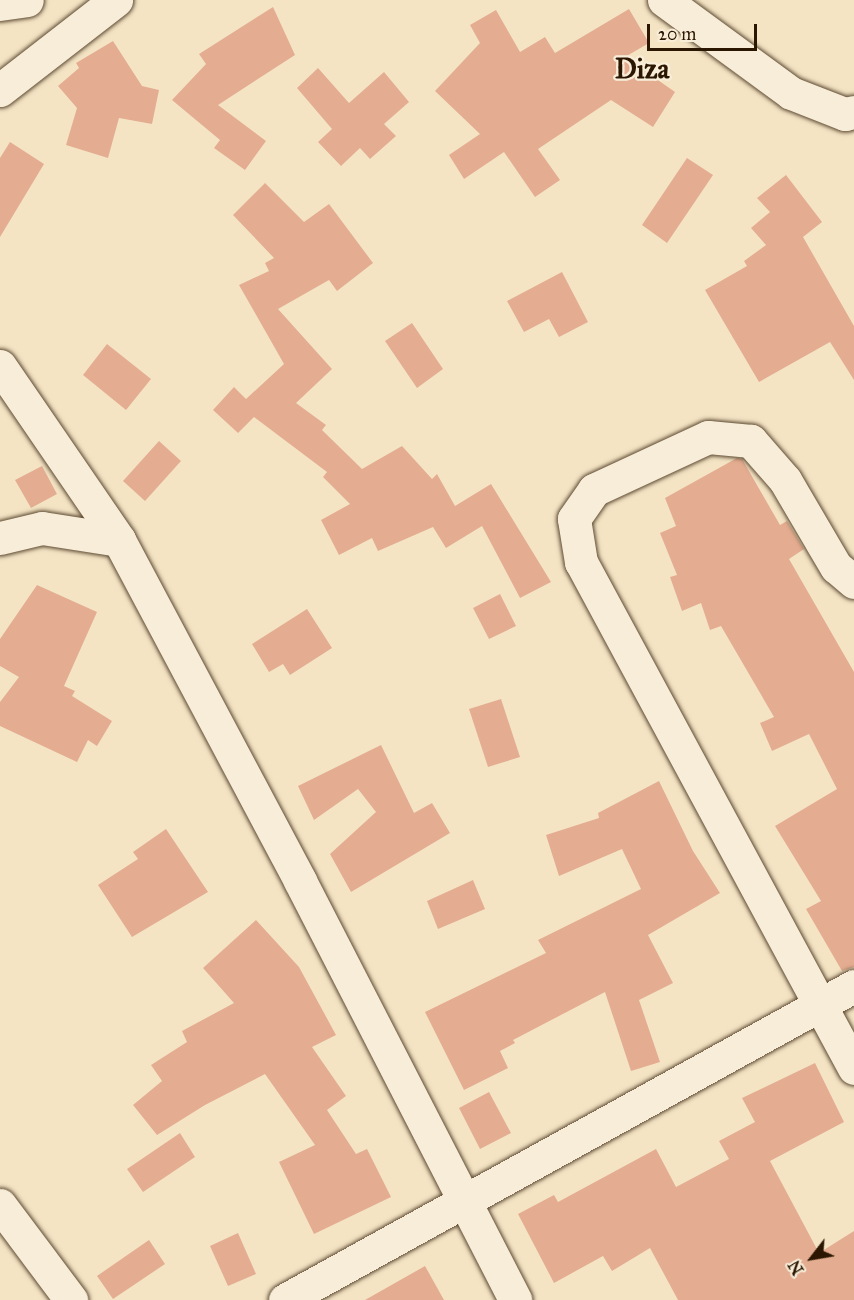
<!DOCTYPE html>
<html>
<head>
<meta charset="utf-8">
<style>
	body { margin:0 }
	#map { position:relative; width:854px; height:1300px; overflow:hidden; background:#f4e4c4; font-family:"IM FELL Great Primer",serif }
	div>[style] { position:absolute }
	.building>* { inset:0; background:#e4ad91 }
	.roads { filter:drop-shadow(0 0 2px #5d4a32) drop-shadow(0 0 2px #5d4a32) }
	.minor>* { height:33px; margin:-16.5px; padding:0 16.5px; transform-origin:16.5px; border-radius:16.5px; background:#f8edd9 }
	span { translate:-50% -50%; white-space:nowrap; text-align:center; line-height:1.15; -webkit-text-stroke:4.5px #f8edd9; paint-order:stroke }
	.district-label { font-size:28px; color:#2b1701; font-weight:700 }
	.north { position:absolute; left:782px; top:1228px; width:60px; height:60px; -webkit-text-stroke:4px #f8edd9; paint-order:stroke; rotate:239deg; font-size:16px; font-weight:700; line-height:24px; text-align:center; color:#2b1701 }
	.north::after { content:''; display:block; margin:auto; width:21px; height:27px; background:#2b1701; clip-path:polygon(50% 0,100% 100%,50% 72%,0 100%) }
	.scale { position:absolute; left:647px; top:24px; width:110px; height:27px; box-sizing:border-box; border:3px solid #2b1701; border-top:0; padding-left:8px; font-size:18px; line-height:21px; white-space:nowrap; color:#2b1701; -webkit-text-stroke:4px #f8edd9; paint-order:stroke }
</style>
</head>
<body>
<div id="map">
	<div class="building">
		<i style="clip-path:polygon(273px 7px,295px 55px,218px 105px,266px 141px,245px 170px,214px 148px,220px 140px,172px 100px,206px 64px,199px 54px)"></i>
		<i style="clip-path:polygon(629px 9px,649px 43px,625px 57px,675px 92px,653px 127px,611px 100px,538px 149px,560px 180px,535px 197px,504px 152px,464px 179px,449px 155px,480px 134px,435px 91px,480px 43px,470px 25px,496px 10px,520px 52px,545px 37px,555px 53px)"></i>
		<i style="clip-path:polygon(113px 41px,142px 86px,159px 90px,152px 124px,119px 118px,108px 158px,66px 145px,77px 108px,58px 86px,79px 68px,76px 63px)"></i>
		<i style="clip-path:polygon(318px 68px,349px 103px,384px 72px,409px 102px,384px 124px,396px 136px,370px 159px,360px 148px,341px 166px,318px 142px,332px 129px,297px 88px)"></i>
		<i style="clip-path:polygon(10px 142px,44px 164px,0 237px,0 158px)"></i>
		<i style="clip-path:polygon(687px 158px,713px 175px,667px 243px,642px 225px)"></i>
		<i style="clip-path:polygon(786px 175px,822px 222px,803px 237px,854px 326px,854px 380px,830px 342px,759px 382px,705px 290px,747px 266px,744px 261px,766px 245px,751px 228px,770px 212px,757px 198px)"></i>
		<i style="clip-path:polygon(265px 183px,304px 222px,329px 204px,373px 263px,337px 291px,329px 280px,278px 309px,332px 369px,296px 403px,326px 425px,322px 430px,362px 469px,402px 446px,432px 479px,437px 474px,455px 506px,491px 484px,551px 582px,520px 598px,482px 526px,446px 548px,433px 527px,378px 551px,372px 538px,339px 555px,321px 520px,350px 504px,323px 477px,327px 472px,254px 417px,238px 433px,213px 410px,234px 387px,246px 399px,284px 364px,239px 285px,269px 271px,265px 263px,274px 258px,233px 215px)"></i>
		<i style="clip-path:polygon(562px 272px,588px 322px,559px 337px,549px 319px,524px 332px,507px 301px)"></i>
		<i style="clip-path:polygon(412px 323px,443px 369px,417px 388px,385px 341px)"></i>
		<i style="clip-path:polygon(107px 344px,151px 379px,126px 410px,83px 375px)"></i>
		<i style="clip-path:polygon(159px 441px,181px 461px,145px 501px,123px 481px)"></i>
		<i style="clip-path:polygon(737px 458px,742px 459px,780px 525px,787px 521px,804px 549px,789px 559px,854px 672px,854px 967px,842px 971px,806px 909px,821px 901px,775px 826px,837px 789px,809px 734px,772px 751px,760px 723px,774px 717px,721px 626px,710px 630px,701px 603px,682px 611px,670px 577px,677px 575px,660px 533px,676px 526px,665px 498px)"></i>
		<i style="clip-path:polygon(42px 466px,57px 494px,31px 508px,15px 480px)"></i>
		<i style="clip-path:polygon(37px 585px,97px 612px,64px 686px,75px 691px,72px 696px,112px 721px,97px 746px,88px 740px,77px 762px,0 726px,0 702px,19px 677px,0 666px,0 639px)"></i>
		<i style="clip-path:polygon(500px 594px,516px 626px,489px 639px,473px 608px)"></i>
		<i style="clip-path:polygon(307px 609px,332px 648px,290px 675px,283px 664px,269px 672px,252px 644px)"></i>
		<i style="clip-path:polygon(501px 699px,520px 757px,488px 767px,469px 709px)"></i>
		<i style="clip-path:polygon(381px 745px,414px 813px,432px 803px,450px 833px,351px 892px,330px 854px,376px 812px,358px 789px,314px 820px,298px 786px)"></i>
		<i style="clip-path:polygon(659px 781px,693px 851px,720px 893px,648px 935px,673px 983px,639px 1000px,660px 1062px,631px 1071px,605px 992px,513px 1040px,515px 1043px,500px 1051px,508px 1068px,464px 1090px,425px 1012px,546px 953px,538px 940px,641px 889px,622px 849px,559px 876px,546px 835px,599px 818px,598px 813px)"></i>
		<i style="clip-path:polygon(166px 829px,208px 892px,132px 937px,98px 885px,138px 859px,133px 852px)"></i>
		<i style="clip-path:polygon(473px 880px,485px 909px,438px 929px,427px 901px)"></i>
		<i style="clip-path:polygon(256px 920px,299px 967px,336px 1035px,312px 1047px,346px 1096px,327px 1110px,356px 1154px,367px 1149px,391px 1197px,314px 1234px,279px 1162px,315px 1145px,265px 1074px,205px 1105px,157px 1135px,133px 1105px,162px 1081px,151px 1065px,187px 1042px,182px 1031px,234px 1003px,203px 968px)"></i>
		<i style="clip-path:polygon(815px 1063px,844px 1122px,770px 1161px,819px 1253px,854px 1231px,854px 1300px,678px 1300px,650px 1248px,612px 1271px,603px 1256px,554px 1283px,518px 1214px,554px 1195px,558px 1202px,656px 1149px,676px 1187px,729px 1159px,719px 1141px,755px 1122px,742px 1098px)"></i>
		<i style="clip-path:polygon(489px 1092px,511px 1133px,480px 1149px,459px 1108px)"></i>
		<i style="clip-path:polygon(180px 1133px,195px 1157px,143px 1192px,127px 1169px)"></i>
		<i style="clip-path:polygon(238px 1233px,256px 1274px,228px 1286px,210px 1246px)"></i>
		<i style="clip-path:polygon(149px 1240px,165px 1264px,113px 1299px,97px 1276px)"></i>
		<i style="clip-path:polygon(425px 1266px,444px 1300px,365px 1300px)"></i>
	</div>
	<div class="roads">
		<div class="minor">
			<i style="left:664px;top:0;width:157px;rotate:36.2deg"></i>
			<i style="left:791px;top:93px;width:58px;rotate:21.3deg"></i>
			<i style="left:845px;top:114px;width:9px;rotate:-13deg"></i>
			<i style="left:0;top:4px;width:27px;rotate:-8deg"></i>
			<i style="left:0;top:90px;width:147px;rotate:-37.8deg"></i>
			<i style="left:0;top:366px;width:211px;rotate:55.6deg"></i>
			<i style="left:0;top:538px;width:43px;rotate:-13.4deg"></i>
			<i style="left:42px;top:528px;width:78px;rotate:8.9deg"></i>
			<i style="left:119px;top:540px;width:386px;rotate:62deg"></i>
			<i style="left:300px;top:881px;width:471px;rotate:62.8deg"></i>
			<i style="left:854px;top:582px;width:23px;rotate:-140deg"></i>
			<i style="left:836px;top:567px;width:101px;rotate:-120.4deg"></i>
			<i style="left:785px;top:480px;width:52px;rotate:-131.1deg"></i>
			<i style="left:751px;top:441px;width:43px;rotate:-174.7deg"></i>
			<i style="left:708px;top:437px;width:126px;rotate:155.1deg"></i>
			<i style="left:594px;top:490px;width:35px;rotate:125deg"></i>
			<i style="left:574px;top:519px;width:44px;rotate:80.8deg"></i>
			<i style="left:581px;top:562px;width:575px;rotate:61.65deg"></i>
			<i style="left:0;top:1205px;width:119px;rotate:53.2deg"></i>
			<i style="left:285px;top:1300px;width:650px;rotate:-28.89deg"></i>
		</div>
	</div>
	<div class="district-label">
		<span style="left:642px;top:69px">Diza</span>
	</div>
	<div class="north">N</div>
	<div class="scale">20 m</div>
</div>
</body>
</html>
